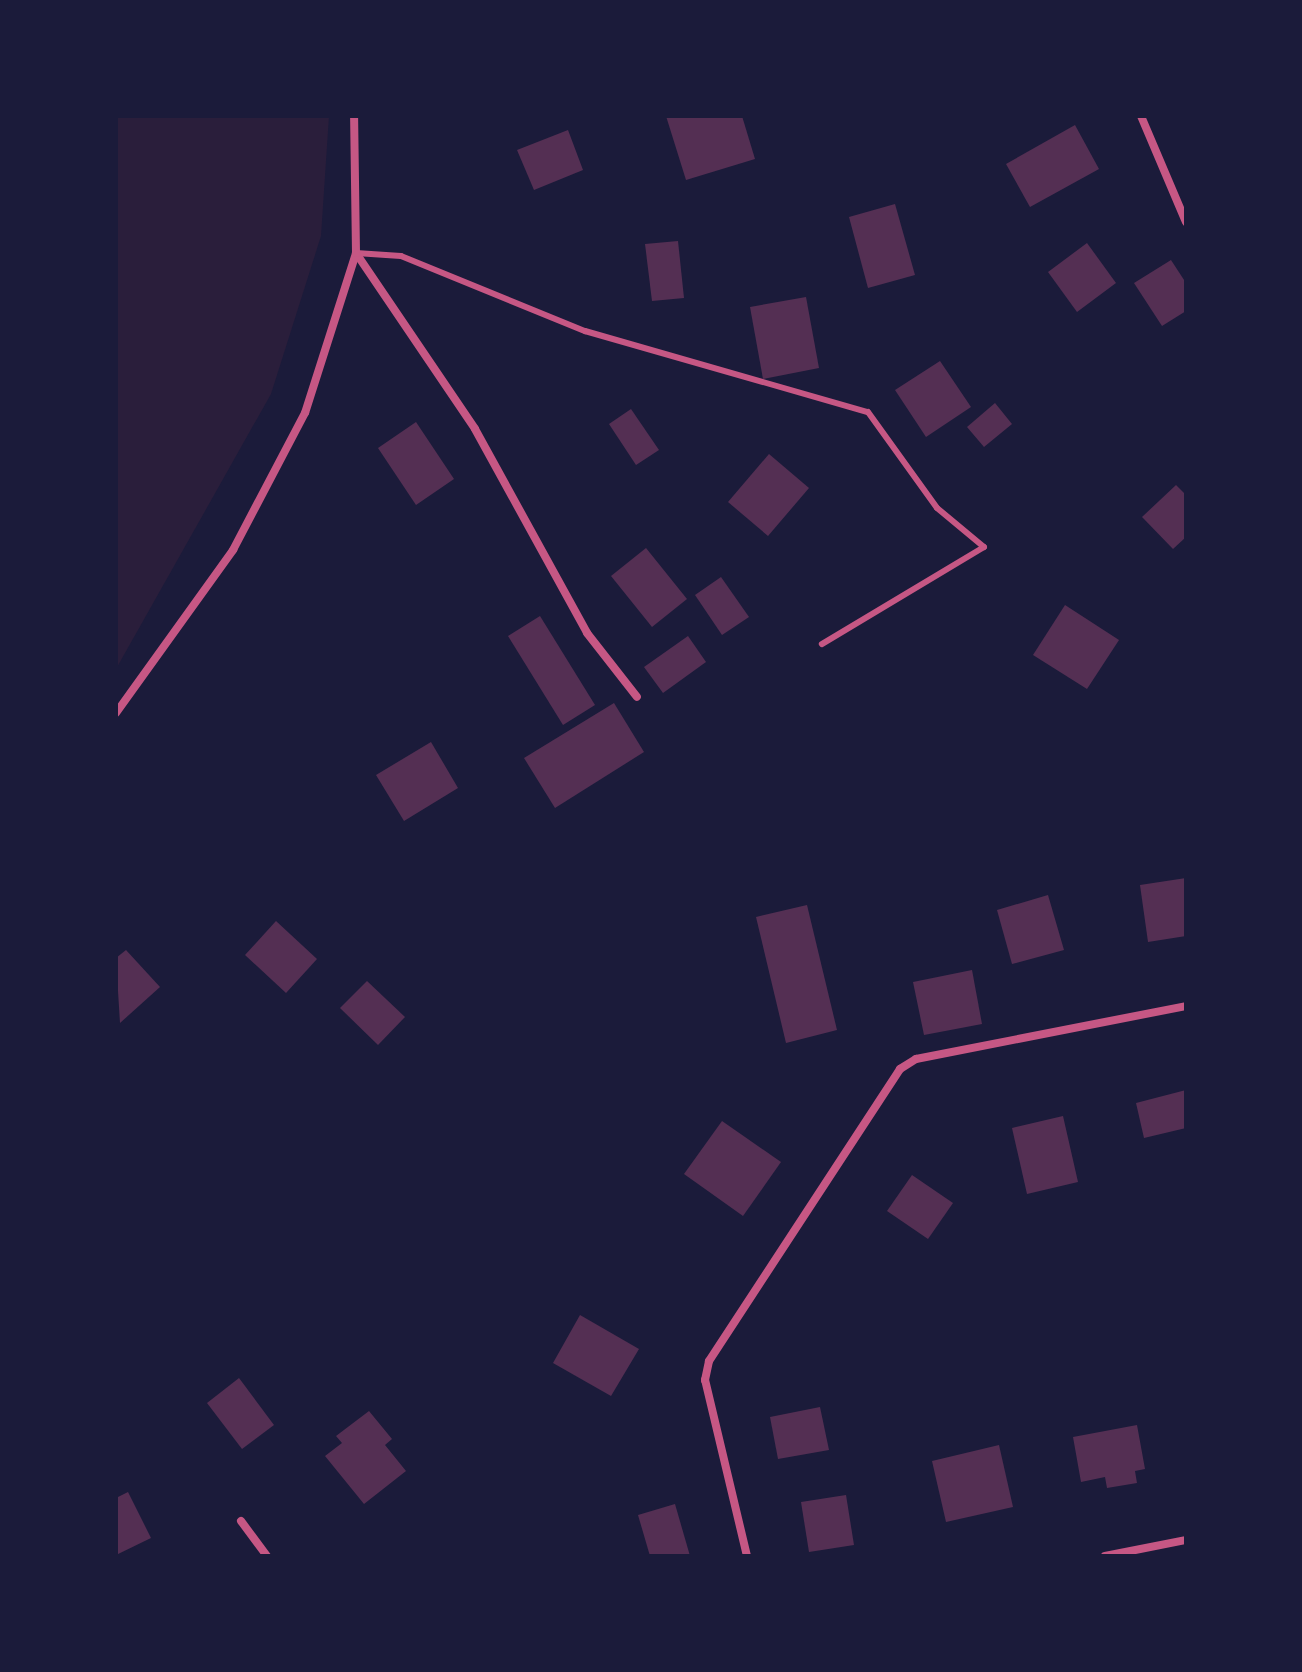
<!DOCTYPE html>
<html>
<head>
<meta charset="utf-8">
<style>
	body { margin:0 }
	#map { position:relative; width:1302px; height:1672px; overflow:hidden; background:#1b1b3a; font-family:"Nunito Sans",sans-serif }
	div>[style] { position:absolute }
	.green>* { inset:0; background:#2a1e3b }
	.building>* { inset:0; background:#542f53 }
	.service>* { height:6px; margin:-3px; padding:0 3px; transform-origin:3px; border-radius:3px; background:#c65784 }
	.minor>* { height:8px; margin:-4px; padding:0 4px; transform-origin:4px; border-radius:4px; background:#c65784 }
	span { translate:-50% -50%; white-space:nowrap; text-align:center; line-height:1.15; -webkit-text-stroke:6px #1b1b3a; paint-order:stroke }
	.frame { position:absolute; inset:0; border:118px solid #1b1b3a; pointer-events:none }
</style>
</head>
<body>
<div id="map">
	<div class="green">
		<i style="clip-path:polygon(116px 116px,329px 116px,321px 236px,271px 394px,116px 669px)"></i>
	</div>
	<div class="building">
		<i style="clip-path:polygon(666px 116px,742px 116px,755px 159px,686px 180px)"></i>
		<i style="clip-path:polygon(1075px 125px,1099px 169px,1030px 207px,1006px 164px)"></i>
		<i style="clip-path:polygon(568px 130px,583px 170px,534px 190px,517px 150px)"></i>
		<i style="clip-path:polygon(895px 204px,915px 275px,868px 288px,849px 217px)"></i>
		<i style="clip-path:polygon(678px 241px,684px 298px,652px 301px,645px 244px)"></i>
		<i style="clip-path:polygon(1087px 243px,1116px 283px,1077px 312px,1048px 272px)"></i>
		<i style="clip-path:polygon(1171px 260px,1186px 283px,1186px 311px,1162px 326px,1134px 283px)"></i>
		<i style="clip-path:polygon(806px 297px,819px 368px,763px 379px,750px 307px)"></i>
		<i style="clip-path:polygon(940px 361px,971px 407px,926px 437px,895px 390px)"></i>
		<i style="clip-path:polygon(995px 403px,1012px 424px,984px 447px,967px 427px)"></i>
		<i style="clip-path:polygon(631px 409px,659px 450px,636px 465px,609px 424px)"></i>
		<i style="clip-path:polygon(416px 422px,454px 479px,416px 505px,378px 448px)"></i>
		<i style="clip-path:polygon(769px 454px,809px 488px,768px 536px,728px 502px)"></i>
		<i style="clip-path:polygon(1176px 485px,1186px 495px,1186px 537px,1173px 549px,1142px 517px)"></i>
		<i style="clip-path:polygon(646px 548px,687px 599px,652px 627px,611px 576px)"></i>
		<i style="clip-path:polygon(721px 577px,749px 617px,722px 635px,695px 595px)"></i>
		<i style="clip-path:polygon(1065px 605px,1119px 640px,1087px 689px,1033px 655px)"></i>
		<i style="clip-path:polygon(540px 616px,595px 705px,563px 725px,508px 636px)"></i>
		<i style="clip-path:polygon(688px 636px,706px 662px,663px 693px,644px 667px)"></i>
		<i style="clip-path:polygon(614px 703px,644px 752px,555px 808px,524px 758px)"></i>
		<i style="clip-path:polygon(431px 742px,458px 788px,404px 821px,376px 775px)"></i>
		<i style="clip-path:polygon(1186px 878px,1186px 936px,1148px 942px,1140px 885px)"></i>
		<i style="clip-path:polygon(1048px 895px,1064px 950px,1012px 964px,997px 910px)"></i>
		<i style="clip-path:polygon(807px 905px,837px 1030px,786px 1043px,756px 917px)"></i>
		<i style="clip-path:polygon(276px 921px,317px 959px,286px 993px,245px 955px)"></i>
		<i style="clip-path:polygon(126px 950px,160px 987px,120px 1023px,116px 958px)"></i>
		<i style="clip-path:polygon(972px 970px,982px 1024px,924px 1035px,913px 982px)"></i>
		<i style="clip-path:polygon(367px 981px,405px 1017px,378px 1045px,340px 1008px)"></i>
		<i style="clip-path:polygon(1186px 1090px,1186px 1128px,1144px 1138px,1136px 1103px)"></i>
		<i style="clip-path:polygon(1063px 1116px,1078px 1182px,1027px 1194px,1012px 1128px)"></i>
		<i style="clip-path:polygon(722px 1121px,781px 1162px,743px 1216px,684px 1174px)"></i>
		<i style="clip-path:polygon(912px 1175px,953px 1203px,928px 1239px,887px 1211px)"></i>
		<i style="clip-path:polygon(580px 1315px,639px 1349px,611px 1396px,553px 1363px)"></i>
		<i style="clip-path:polygon(239px 1378px,274px 1425px,242px 1449px,207px 1403px)"></i>
		<i style="clip-path:polygon(820px 1407px,829px 1450px,778px 1459px,770px 1417px)"></i>
		<i style="clip-path:polygon(369px 1411px,392px 1439px,385px 1445px,406px 1471px,364px 1504px,325px 1456px,342px 1443px,336px 1436px)"></i>
		<i style="clip-path:polygon(1137px 1425px,1145px 1469px,1135px 1471px,1137px 1483px,1107px 1488px,1105px 1477px,1081px 1482px,1073px 1437px)"></i>
		<i style="clip-path:polygon(999px 1445px,1013px 1507px,946px 1522px,932px 1461px)"></i>
		<i style="clip-path:polygon(128px 1492px,151px 1538px,116px 1555px,116px 1498px)"></i>
		<i style="clip-path:polygon(846px 1495px,854px 1545px,809px 1552px,801px 1502px)"></i>
		<i style="clip-path:polygon(675px 1504px,690px 1556px,650px 1556px,638px 1515px)"></i>
	</div>
	<div class="service">
		<i style="left:356px;top:253px;width:45px;rotate:3.8deg"></i>
		<i style="left:401px;top:256px;width:199px;rotate:22.2deg"></i>
		<i style="left:585px;top:331px;width:294px;rotate:16deg"></i>
		<i style="left:868px;top:412px;width:118px;rotate:54.3deg"></i>
		<i style="left:937px;top:508px;width:61px;rotate:39.7deg"></i>
		<i style="left:984px;top:547px;width:189px;rotate:149.1deg"></i>
	</div>
	<div class="minor">
		<i style="left:1141px;top:116px;width:115px;rotate:67deg"></i>
		<i style="left:356px;top:253px;width:212px;rotate:55.9deg"></i>
		<i style="left:475px;top:429px;width:233px;rotate:61.2deg"></i>
		<i style="left:587px;top:633px;width:81px;rotate:52deg"></i>
		<i style="left:116px;top:713px;width:201px;rotate:-54.3deg"></i>
		<i style="left:233px;top:550px;width:155px;rotate:-62.3deg"></i>
		<i style="left:305px;top:413px;width:168px;rotate:-72.3deg"></i>
		<i style="left:356px;top:253px;width:137px;rotate:-90.8deg"></i>
		<i style="left:241px;top:1521px;width:44px;rotate:53.4deg"></i>
		<i style="left:747px;top:1556px;width:181px;rotate:-103.4deg"></i>
		<i style="left:705px;top:1380px;width:19px;rotate:-78deg"></i>
		<i style="left:709px;top:1361px;width:349px;rotate:-56.8deg"></i>
		<i style="left:900px;top:1069px;width:19px;rotate:-32deg"></i>
		<i style="left:916px;top:1059px;width:275px;rotate:-11.1deg"></i>
		<i style="left:1105px;top:1556px;width:83px;rotate:-11.2deg"></i>
	</div>
	<div class="frame"></div>
</div>
</body>
</html>
